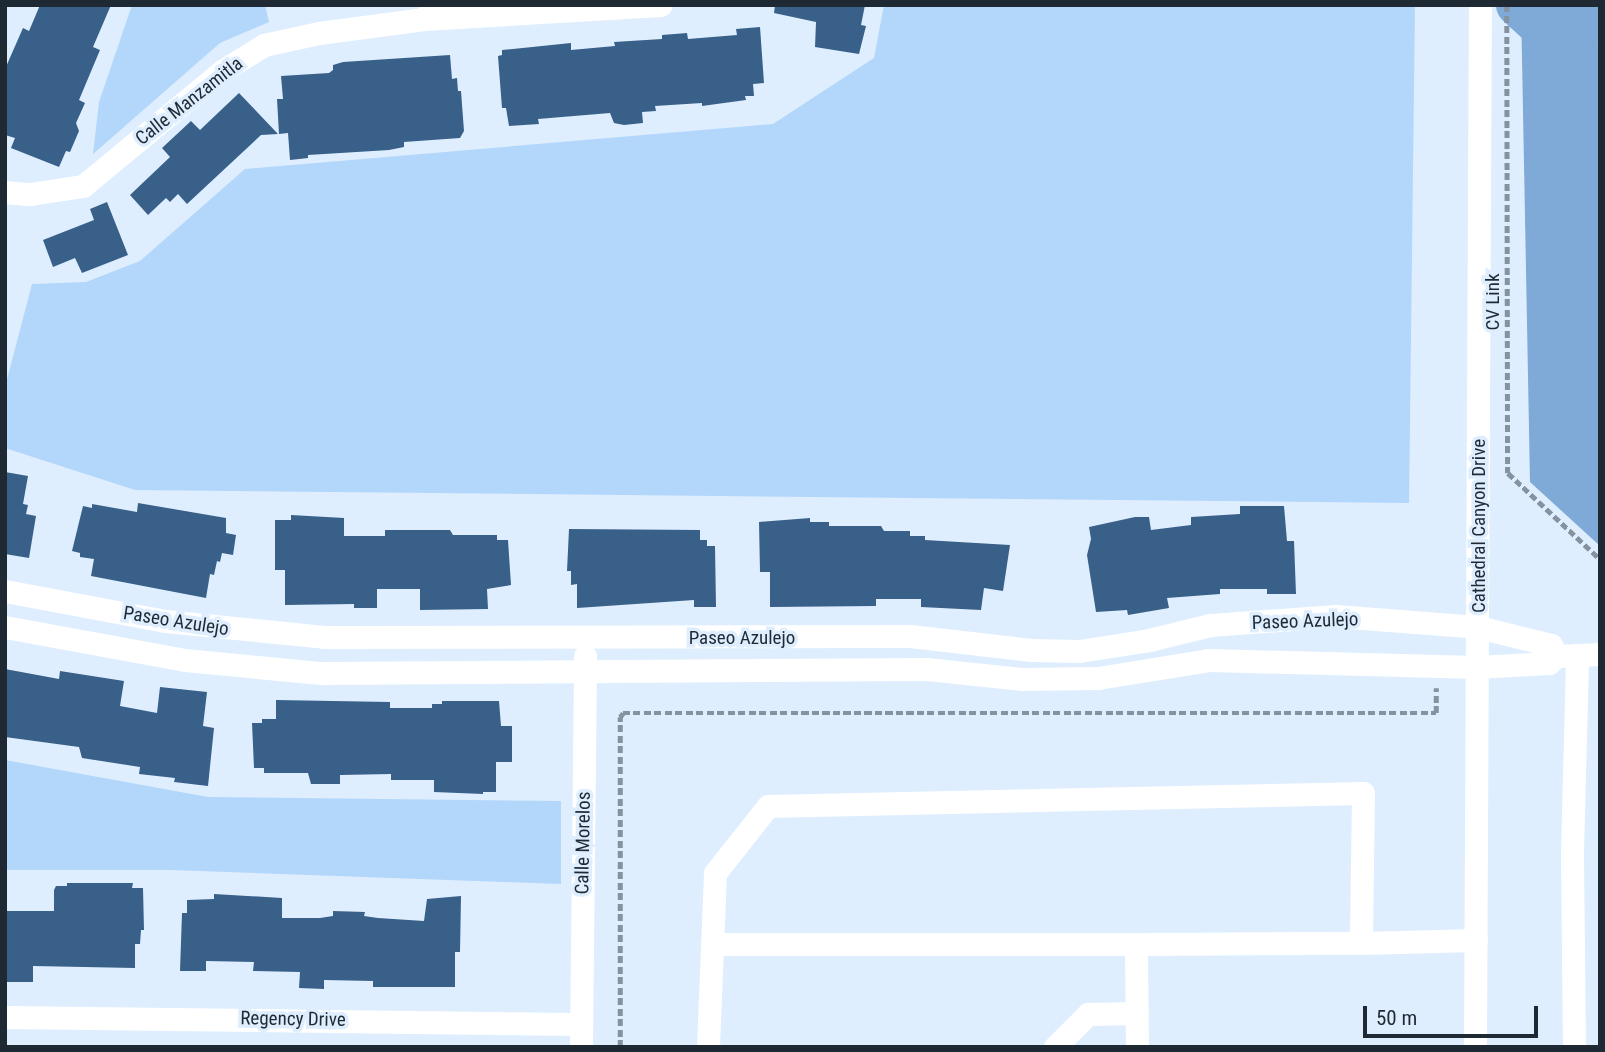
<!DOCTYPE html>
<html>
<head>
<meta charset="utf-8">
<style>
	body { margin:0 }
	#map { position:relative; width:1605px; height:1052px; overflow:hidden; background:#deeefe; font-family:"Roboto Condensed",sans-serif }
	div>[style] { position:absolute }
	.green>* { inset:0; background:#b3d6fb }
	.water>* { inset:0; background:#7fa9d6 }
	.river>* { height:42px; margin:-21px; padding:0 21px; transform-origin:21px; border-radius:21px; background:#7fa9d6 }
	.building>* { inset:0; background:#386088 }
	.path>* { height:4.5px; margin-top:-2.25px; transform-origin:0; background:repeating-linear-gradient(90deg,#85929f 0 7px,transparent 0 10.5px) }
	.minor>* { height:23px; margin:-11.5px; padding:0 11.5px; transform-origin:11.5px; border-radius:11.5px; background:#fff }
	span { translate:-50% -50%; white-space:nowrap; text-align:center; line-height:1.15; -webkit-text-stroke:7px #deeefe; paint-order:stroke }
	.street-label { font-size:19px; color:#1f2933 }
	.frame { position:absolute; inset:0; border:7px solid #1f2933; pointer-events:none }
	.scale { position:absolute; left:1363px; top:1006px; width:175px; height:32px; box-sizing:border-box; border:4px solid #1f2933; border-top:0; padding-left:9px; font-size:21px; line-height:24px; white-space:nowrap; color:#1f2933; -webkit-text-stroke:5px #deeefe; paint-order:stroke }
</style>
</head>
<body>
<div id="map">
	<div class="green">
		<i style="clip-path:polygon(132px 5px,265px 5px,269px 22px,220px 43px,93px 154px,99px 102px)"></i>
		<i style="clip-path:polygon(884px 5px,1415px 5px,1409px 503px,135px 490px,5px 448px,5px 387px,32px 284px,86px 282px,140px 261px,245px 169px,773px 124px,874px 58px)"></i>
		<i style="clip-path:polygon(5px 760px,208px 797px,561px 801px,561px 884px,171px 870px,5px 870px)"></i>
	</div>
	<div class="water">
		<i style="clip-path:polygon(1521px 5px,1600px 5px,1600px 546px,1530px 482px)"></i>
	</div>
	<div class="river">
		<i style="left:1517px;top:5px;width:81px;rotate:42.5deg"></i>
		<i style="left:1577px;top:60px;width:36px;rotate:51deg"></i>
	</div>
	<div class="building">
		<i style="clip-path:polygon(40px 5px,111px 5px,93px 47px,100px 50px,79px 100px,85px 103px,76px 123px,79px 131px,70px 152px,66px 151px,59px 167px,11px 148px,15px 138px,5px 135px,5px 69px,23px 28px,29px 31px)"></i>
		<i style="clip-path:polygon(775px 5px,865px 5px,861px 25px,866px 26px,859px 54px,815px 47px,816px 22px,774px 13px)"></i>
		<i style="clip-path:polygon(760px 27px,764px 83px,753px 84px,754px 96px,745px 96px,746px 100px,702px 106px,702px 103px,655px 106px,656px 111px,642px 112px,643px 123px,624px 125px,614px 123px,610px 113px,538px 119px,539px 124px,509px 126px,506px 108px,502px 108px,498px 56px,502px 55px,502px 50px,571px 43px,571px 50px,615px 46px,614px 42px,662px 39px,662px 35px,687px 33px,688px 39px,737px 35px,736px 29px)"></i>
		<i style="clip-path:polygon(450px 55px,452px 79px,457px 78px,458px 91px,461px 91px,464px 131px,460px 138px,404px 142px,404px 147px,389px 150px,308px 155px,308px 158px,290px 160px,288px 133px,279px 134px,277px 99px,283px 99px,281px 76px,329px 73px,333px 70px,333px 65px,343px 62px)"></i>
		<i style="clip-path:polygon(239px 93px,278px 134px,261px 135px,187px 204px,178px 194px,170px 202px,166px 198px,148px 215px,130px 195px,170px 157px,162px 148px,191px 121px,200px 130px)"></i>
		<i style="clip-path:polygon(107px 202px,128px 255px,82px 273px,75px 258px,53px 267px,43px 240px,94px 220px,90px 209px)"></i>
		<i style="clip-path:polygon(5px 472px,28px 476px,23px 504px,28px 505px,26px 514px,36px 516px,29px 558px,5px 554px)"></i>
		<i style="clip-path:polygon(138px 503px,226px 518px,226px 533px,236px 535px,233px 555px,222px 553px,220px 562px,217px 561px,214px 575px,210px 574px,206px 598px,91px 576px,94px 559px,80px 557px,80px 553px,72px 551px,83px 506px,92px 508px,92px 504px,137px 512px)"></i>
		<i style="clip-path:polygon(1240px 506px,1284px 506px,1287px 541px,1294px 541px,1296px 594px,1267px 594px,1267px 589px,1220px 589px,1220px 594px,1167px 598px,1169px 608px,1128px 615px,1127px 610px,1096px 612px,1087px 555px,1091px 539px,1089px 527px,1135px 517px,1149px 517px,1151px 530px,1191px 525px,1191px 517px,1240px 514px)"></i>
		<i style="clip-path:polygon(291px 515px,344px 518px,344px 536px,385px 536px,385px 530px,450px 530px,453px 535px,497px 535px,497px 540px,508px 540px,511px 585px,487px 589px,488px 609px,420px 610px,420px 589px,377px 589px,377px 608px,354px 608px,354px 604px,285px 605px,285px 570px,275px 570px,275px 520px,291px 520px)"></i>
		<i style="clip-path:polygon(810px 518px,810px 522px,829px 522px,829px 526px,881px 526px,884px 531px,910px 531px,910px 536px,925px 536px,925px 540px,1010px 545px,1003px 591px,984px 588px,981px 610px,921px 607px,921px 599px,876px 599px,876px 606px,770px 607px,770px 572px,760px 572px,759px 522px)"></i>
		<i style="clip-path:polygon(569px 529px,700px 530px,700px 540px,707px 540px,707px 546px,715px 546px,716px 607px,694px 607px,694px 600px,577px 608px,577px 584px,571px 585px,571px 571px,567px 571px)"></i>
		<i style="clip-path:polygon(5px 669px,59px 679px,60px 671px,124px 681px,120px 706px,157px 713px,160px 687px,207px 692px,203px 726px,214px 728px,208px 786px,174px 782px,175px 778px,139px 774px,140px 767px,82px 758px,79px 747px,5px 737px)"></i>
		<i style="clip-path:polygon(276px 700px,390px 702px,390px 708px,432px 708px,432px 704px,442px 704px,442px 701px,499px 701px,501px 726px,512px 726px,512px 762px,496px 762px,496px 792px,483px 792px,483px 794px,434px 792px,434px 780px,391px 780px,391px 774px,340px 775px,340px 784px,311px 784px,308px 773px,264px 773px,264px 768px,254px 768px,252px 723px,262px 723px,262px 719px,276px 719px)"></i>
		<i style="clip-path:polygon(67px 883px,133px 883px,132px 888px,143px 888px,144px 930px,141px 930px,140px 944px,135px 944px,135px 968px,33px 966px,33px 982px,7px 982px,5px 911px,54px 911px,54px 890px,56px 886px,67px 886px)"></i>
		<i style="clip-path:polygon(214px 894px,282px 898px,282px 918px,320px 918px,333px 916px,333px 911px,365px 912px,364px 916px,378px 918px,424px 921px,427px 899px,461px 896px,460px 952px,455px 952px,455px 987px,373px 987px,373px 981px,324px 980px,324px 989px,299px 988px,300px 972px,253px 971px,254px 962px,206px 961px,206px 971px,180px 971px,182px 913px,187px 913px,187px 900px,214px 899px)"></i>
	</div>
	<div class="path">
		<i style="left:1507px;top:5px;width:468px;rotate:89.9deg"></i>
		<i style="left:1508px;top:473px;width:126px;rotate:43.1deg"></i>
		<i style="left:620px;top:1047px;width:330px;rotate:-90deg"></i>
		<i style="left:620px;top:717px;width:5px;rotate:-53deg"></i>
		<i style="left:623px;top:713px;width:813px"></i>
		<i style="left:1436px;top:713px;width:25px;rotate:-90deg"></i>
	</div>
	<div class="minor">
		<i style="left:437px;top:5px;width:19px;rotate:133deg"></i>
		<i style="left:424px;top:19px;width:237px;rotate:-3.4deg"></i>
		<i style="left:5px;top:192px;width:25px;rotate:5deg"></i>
		<i style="left:30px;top:194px;width:54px;rotate:-8.6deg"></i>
		<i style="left:83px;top:186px;width:180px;rotate:-39.6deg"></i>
		<i style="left:222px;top:71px;width:49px;rotate:-31.8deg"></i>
		<i style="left:264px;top:45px;width:56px;rotate:-12.3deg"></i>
		<i style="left:319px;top:33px;width:106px;rotate:-7.6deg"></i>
		<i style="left:5px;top:591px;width:163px;rotate:10.6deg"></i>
		<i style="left:165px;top:621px;width:160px;rotate:5.7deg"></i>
		<i style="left:324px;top:637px;width:586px;rotate:-0.1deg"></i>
		<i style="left:910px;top:636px;width:122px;rotate:6.6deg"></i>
		<i style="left:1031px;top:650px;width:48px;rotate:1.2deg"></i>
		<i style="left:1079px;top:651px;width:71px;rotate:-8.9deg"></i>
		<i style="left:1149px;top:640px;width:63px;rotate:-13.8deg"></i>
		<i style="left:1210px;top:625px;width:126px;rotate:-4.1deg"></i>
		<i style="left:1336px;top:616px;width:142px;rotate:4.4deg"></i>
		<i style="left:1478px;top:627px;width:75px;rotate:13.9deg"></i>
		<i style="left:1551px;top:645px;width:13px;rotate:61deg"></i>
		<i style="left:5px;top:627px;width:183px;rotate:10.4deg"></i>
		<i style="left:185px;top:660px;width:137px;rotate:5.5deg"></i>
		<i style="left:321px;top:673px;width:605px;rotate:-0.38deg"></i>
		<i style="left:926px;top:669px;width:97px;rotate:5.9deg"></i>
		<i style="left:1022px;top:679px;width:76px;rotate:-0.8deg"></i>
		<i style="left:1098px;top:678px;width:112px;rotate:-9.2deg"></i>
		<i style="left:1209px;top:660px;width:268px;rotate:1.5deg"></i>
		<i style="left:1477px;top:667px;width:72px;rotate:-3.2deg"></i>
		<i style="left:1549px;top:663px;width:11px;rotate:-41deg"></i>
		<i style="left:1557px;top:656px;width:43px;rotate:-2.7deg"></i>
		<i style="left:712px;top:944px;width:424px"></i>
		<i style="left:5px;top:1017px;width:576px;rotate:0.7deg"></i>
		<i style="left:581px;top:1047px;width:391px;rotate:-89.4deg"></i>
		<i style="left:708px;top:1047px;width:174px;rotate:-87.7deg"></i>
		<i style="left:715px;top:873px;width:85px;rotate:-51.7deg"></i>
		<i style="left:768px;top:806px;width:595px;rotate:-1.25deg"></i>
		<i style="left:1363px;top:793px;width:150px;rotate:90.8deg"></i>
		<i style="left:1361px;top:943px;width:115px;rotate:-1.5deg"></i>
		<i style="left:1055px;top:1047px;width:47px;rotate:-45deg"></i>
		<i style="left:1088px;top:1014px;width:49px;rotate:-1.2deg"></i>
		<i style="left:1137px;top:1047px;width:103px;rotate:-90.6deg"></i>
		<i style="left:1136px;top:944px;width:225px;rotate:-0.3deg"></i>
		<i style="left:1475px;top:1047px;width:1042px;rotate:-89.73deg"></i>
		<i style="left:1574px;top:1047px;width:195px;rotate:-90.6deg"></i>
		<i style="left:1572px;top:852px;width:197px;rotate:-88.5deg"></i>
	</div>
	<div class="street-label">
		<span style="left:189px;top:101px;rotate:-38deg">Calle Manzamitla</span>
		<span style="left:1493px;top:302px;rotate:-90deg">CV Link</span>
		<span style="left:1479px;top:526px;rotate:-90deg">Cathedral Canyon Drive</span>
		<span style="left:176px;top:621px;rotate:9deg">Paseo Azulejo</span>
		<span style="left:1305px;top:621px;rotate:-2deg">Paseo Azulejo</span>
		<span style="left:742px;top:638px">Paseo Azulejo</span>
		<span style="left:583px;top:843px;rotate:-89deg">Calle Morelos</span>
		<span style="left:293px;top:1019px;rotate:1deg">Regency Drive</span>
	</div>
	<div class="frame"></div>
	<div class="scale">50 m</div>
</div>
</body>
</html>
